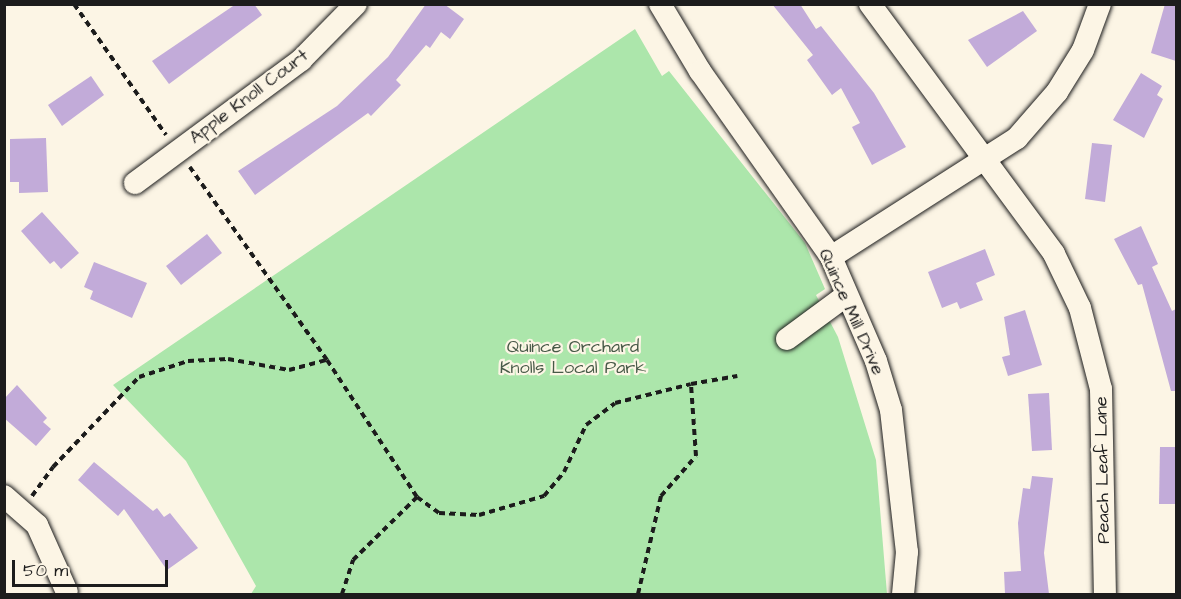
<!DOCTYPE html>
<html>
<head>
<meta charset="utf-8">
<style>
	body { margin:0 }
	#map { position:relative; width:1181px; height:599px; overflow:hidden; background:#fcf5e5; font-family:"Architects Daughter",sans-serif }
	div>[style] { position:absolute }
	.green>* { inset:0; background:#ace6ab }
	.building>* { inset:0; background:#c2abd9 }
	.path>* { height:4px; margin-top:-2px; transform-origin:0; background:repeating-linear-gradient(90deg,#1c1c1c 0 6px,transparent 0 10.5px) }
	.roads { filter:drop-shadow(0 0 2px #1c1c1c) drop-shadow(0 0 2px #1c1c1c) }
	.minor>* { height:22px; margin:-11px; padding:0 11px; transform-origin:11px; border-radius:11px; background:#fcf5e5 }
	span { translate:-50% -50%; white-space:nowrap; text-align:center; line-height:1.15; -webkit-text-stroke:4.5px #fcf5e5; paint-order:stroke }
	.street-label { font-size:18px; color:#1c1c1c }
	.park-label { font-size:18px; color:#475947 }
	.frame { position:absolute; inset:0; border:6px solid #1c1c1c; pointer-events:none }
	.scale { position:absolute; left:12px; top:560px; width:156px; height:27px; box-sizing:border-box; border:3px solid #1c1c1c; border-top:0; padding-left:8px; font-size:18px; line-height:21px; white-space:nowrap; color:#1c1c1c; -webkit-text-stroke:4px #fcf5e5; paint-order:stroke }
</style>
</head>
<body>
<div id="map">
	<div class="green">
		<i style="clip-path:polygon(635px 29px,662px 76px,669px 71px,805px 243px,825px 289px,816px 295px,838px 337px,876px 460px,887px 594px,251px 594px,256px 586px,186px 461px,113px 385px)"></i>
	</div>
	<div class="building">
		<i style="clip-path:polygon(236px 4px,254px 4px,262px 15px,169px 84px,152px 61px)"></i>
		<i style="clip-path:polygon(426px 4px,444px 4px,464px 19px,450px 39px,441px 32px,430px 48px,426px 45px,396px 80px,401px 85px,371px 116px,368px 113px,255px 195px,238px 171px,337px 106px,388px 57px)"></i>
		<i style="clip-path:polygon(772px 4px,800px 4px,816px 29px,821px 26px,874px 93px,906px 147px,872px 165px,852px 127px,860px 123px,841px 88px,832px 95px,807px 60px,813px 55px)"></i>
		<i style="clip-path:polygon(1165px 4px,1176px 4px,1176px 61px,1151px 53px)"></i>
		<i style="clip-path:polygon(1023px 11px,1037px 31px,987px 67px,968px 40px)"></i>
		<i style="clip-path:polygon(1141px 73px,1162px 86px,1157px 95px,1163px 99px,1144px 138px,1113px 120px)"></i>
		<i style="clip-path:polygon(91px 76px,104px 95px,62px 126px,48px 105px)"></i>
		<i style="clip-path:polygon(46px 138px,48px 192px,19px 193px,19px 182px,10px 182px,10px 139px)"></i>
		<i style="clip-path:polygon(1092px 143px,1112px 145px,1105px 202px,1085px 199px)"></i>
		<i style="clip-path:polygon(42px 212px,79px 253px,61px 269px,54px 261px,50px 264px,21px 231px)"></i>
		<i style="clip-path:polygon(1141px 226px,1158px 264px,1152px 267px,1172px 311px,1176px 309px,1176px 391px,1171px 391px,1142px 284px,1138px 285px,1114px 239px)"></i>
		<i style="clip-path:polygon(207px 234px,222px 253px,181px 285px,166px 266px)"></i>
		<i style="clip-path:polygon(985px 249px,995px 275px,976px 283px,983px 300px,960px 309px,957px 302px,942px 308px,928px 272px)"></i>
		<i style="clip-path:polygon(94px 262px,147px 283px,132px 318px,90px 299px,93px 291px,84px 287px)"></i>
		<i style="clip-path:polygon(1025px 310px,1042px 365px,1008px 376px,1002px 357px,1010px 355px,1004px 317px)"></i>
		<i style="clip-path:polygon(17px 385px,47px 418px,43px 422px,51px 429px,36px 446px,4px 418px,4px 399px)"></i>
		<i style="clip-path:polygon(1049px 393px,1052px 450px,1032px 451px,1028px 394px)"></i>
		<i style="clip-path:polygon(1160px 447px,1176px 447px,1176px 504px,1159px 504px)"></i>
		<i style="clip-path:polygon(94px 462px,153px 511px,157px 508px,164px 517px,170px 513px,198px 548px,167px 570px,124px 509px,118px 516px,78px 480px)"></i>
		<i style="clip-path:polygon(1032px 476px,1053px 478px,1044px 553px,1049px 594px,1005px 594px,1004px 572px,1021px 571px,1018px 523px,1023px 488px,1030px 489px)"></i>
	</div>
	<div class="path">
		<i style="left:74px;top:4px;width:160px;rotate:54.9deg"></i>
		<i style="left:327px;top:360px;width:164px;rotate:56.7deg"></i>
		<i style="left:417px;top:497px;width:27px;rotate:36deg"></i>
		<i style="left:439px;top:513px;width:40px;rotate:2.9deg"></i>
		<i style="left:479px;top:515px;width:68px;rotate:-16.3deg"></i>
		<i style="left:544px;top:496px;width:31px;rotate:-50deg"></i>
		<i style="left:564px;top:472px;width:52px;rotate:-64.9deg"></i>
		<i style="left:586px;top:425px;width:36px;rotate:-37deg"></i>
		<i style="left:615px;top:403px;width:78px;rotate:-14deg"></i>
		<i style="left:32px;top:496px;width:36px;rotate:-54deg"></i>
		<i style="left:53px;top:467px;width:124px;rotate:-46.3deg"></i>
		<i style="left:139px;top:377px;width:52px;rotate:-18.1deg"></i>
		<i style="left:188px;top:361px;width:40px;rotate:-2.9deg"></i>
		<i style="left:228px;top:359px;width:62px;rotate:10.2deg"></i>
		<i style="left:289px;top:370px;width:39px;rotate:-15deg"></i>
		<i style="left:327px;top:360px;width:237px;rotate:-125.4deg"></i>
		<i style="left:342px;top:594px;width:36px;rotate:-72deg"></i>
		<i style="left:353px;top:560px;width:90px;rotate:-44.5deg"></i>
		<i style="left:638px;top:594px;width:101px;rotate:-76.8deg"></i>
		<i style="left:661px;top:496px;width:53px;rotate:-48.8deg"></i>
		<i style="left:696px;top:456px;width:72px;rotate:-94deg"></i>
		<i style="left:691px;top:384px;width:47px;rotate:-9.9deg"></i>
	</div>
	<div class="roads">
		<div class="minor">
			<i style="left:660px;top:4px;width:78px;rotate:59.2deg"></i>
			<i style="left:700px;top:71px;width:228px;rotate:54.8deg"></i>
			<i style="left:831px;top:257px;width:113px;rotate:66.6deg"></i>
			<i style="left:876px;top:361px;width:51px;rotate:73deg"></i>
			<i style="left:891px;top:410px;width:143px;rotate:83.6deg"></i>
			<i style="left:907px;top:552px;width:42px;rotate:95.4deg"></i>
			<i style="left:870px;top:4px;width:310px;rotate:53.6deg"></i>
			<i style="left:1054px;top:254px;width:60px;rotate:64.3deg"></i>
			<i style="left:1080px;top:308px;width:84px;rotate:75.5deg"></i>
			<i style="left:1101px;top:389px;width:205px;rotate:88.9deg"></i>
			<i style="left:135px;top:183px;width:207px;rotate:-36.5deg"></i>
			<i style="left:301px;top:60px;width:78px;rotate:-45.5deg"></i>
			<i style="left:831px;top:257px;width:221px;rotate:-32.6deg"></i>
			<i style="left:1017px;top:138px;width:61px;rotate:-49deg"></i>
			<i style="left:1057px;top:92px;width:49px;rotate:-58.2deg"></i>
			<i style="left:1083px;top:50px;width:49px;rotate:-69.7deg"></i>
			<i style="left:787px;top:339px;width:74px;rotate:-36.3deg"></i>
			<i style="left:4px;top:496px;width:44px;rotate:41.3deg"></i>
			<i style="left:37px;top:525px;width:73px;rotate:65.9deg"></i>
		</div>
	</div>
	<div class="street-label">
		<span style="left:249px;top:97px;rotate:-37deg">Apple Knoll Court</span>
		<span style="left:851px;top:312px;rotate:66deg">Quince Mill Drive</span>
		<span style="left:1103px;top:470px;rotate:-91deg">Peach Leaf Lane</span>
	</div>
	<div class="park-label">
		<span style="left:573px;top:358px">Quince Orchard<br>Knolls Local Park</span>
	</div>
	<div class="frame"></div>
	<div class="scale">50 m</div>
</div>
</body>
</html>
